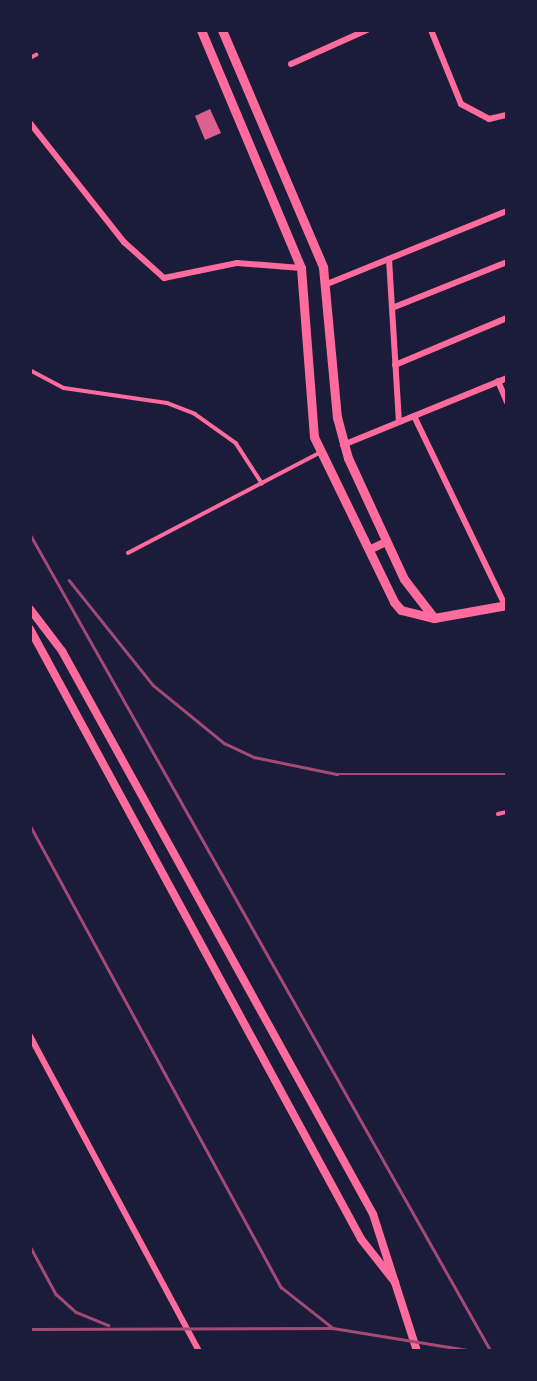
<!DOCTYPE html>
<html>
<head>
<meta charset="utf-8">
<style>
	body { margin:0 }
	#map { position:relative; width:537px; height:1381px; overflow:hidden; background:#1b1b3a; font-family:"Work Sans",sans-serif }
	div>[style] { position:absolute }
	.building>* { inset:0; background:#dd5f8e }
	.service>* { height:3.5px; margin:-1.75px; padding:0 1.75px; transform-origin:1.75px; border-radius:1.75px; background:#ff6b9d }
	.minor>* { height:6px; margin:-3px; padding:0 3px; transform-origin:3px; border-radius:3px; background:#ff6b9d }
	.tertiary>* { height:8px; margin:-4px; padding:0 4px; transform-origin:4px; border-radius:4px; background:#ff6b9d }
	.secondary>* { height:9px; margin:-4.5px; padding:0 4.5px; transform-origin:4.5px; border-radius:4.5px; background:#ff6b9d }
	.rail>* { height:2.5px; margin:-1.25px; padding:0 1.25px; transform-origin:1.25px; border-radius:1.25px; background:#a44b75 }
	span { translate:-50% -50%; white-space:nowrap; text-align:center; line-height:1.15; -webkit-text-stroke:5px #1b1b3a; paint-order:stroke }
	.frame { position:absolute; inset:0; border:32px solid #1b1b3a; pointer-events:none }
</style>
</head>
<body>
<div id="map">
	<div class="building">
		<i style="clip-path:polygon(210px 109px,221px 133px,205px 140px,195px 116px)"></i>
	</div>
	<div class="service">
		<i style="left:30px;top:58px;width:7px;rotate:-27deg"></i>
		<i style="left:30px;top:370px;width:38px;rotate:28deg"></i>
		<i style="left:64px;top:388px;width:104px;rotate:8.3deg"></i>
		<i style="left:167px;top:403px;width:30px;rotate:21deg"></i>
		<i style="left:195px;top:414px;width:50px;rotate:35.3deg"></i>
		<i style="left:236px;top:443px;width:48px;rotate:57deg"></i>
		<i style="left:128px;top:553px;width:218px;rotate:-27.6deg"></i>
		<i style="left:498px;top:814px;width:9px;rotate:-13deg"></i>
	</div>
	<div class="minor">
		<i style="left:431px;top:30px;width:80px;rotate:67.9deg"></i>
		<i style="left:461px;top:104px;width:32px;rotate:28deg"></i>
		<i style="left:489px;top:119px;width:18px;rotate:-13deg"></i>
		<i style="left:291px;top:64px;width:83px;rotate:-24.1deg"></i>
		<i style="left:30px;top:123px;width:152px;rotate:51.7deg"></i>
		<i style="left:124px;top:242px;width:54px;rotate:42deg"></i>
		<i style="left:164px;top:278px;width:75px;rotate:-11.6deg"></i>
		<i style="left:237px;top:263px;width:64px;rotate:4.5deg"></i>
		<i style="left:389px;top:259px;width:163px;rotate:86.5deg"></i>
		<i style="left:327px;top:284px;width:194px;rotate:-22.1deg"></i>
		<i style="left:392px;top:308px;width:124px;rotate:-21.8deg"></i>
		<i style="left:395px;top:365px;width:121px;rotate:-22.8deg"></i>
		<i style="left:498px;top:381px;width:23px;rotate:67deg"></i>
		<i style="left:414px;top:416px;width:210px;rotate:64.3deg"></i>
		<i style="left:343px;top:445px;width:177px;rotate:-22.2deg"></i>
		<i style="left:30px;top:1036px;width:357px;rotate:61.8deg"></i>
	</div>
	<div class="tertiary">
		<i style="left:369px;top:550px;width:19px;rotate:-25deg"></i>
		<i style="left:30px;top:609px;width:53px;rotate:52.7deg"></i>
		<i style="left:62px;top:651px;width:643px;rotate:61.08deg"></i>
		<i style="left:373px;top:1214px;width:144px;rotate:72.2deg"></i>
		<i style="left:30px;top:629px;width:694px;rotate:61.51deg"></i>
		<i style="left:361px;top:1239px;width:55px;rotate:51.7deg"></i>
	</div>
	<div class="secondary">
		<i style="left:201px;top:30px;width:258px;rotate:67.2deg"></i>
		<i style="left:301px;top:268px;width:169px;rotate:85.6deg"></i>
		<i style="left:314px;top:437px;width:183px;rotate:64.1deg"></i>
		<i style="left:394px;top:602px;width:11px;rotate:49deg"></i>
		<i style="left:401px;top:610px;width:34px;rotate:14deg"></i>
		<i style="left:434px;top:618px;width:74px;rotate:-10.1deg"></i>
		<i style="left:222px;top:30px;width:258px;rotate:66.9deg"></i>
		<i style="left:323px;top:267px;width:151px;rotate:84.7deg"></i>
		<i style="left:337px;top:417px;width:42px;rotate:75deg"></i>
		<i style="left:348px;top:458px;width:133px;rotate:65.2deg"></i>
		<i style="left:404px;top:579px;width:49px;rotate:52.4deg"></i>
	</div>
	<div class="rail">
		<i style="left:30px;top:534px;width:938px;rotate:60.57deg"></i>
		<i style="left:69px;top:580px;width:134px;rotate:51.3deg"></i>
		<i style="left:153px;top:685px;width:92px;rotate:39.2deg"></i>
		<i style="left:224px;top:743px;width:33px;rotate:25deg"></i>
		<i style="left:254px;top:757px;width:85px;rotate:11.6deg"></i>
		<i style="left:337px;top:774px;width:170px"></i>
		<i style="left:30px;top:825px;width:526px;rotate:61.49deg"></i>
		<i style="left:281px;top:1287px;width:66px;rotate:38.3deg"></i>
		<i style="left:30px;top:1246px;width:55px;rotate:61.6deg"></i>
		<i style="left:56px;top:1294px;width:27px;rotate:42deg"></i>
		<i style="left:76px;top:1312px;width:35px;rotate:22deg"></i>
		<i style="left:30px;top:1329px;width:303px;rotate:-0.2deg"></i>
		<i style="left:333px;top:1328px;width:142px;rotate:9.3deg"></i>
	</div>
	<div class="frame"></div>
</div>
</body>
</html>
